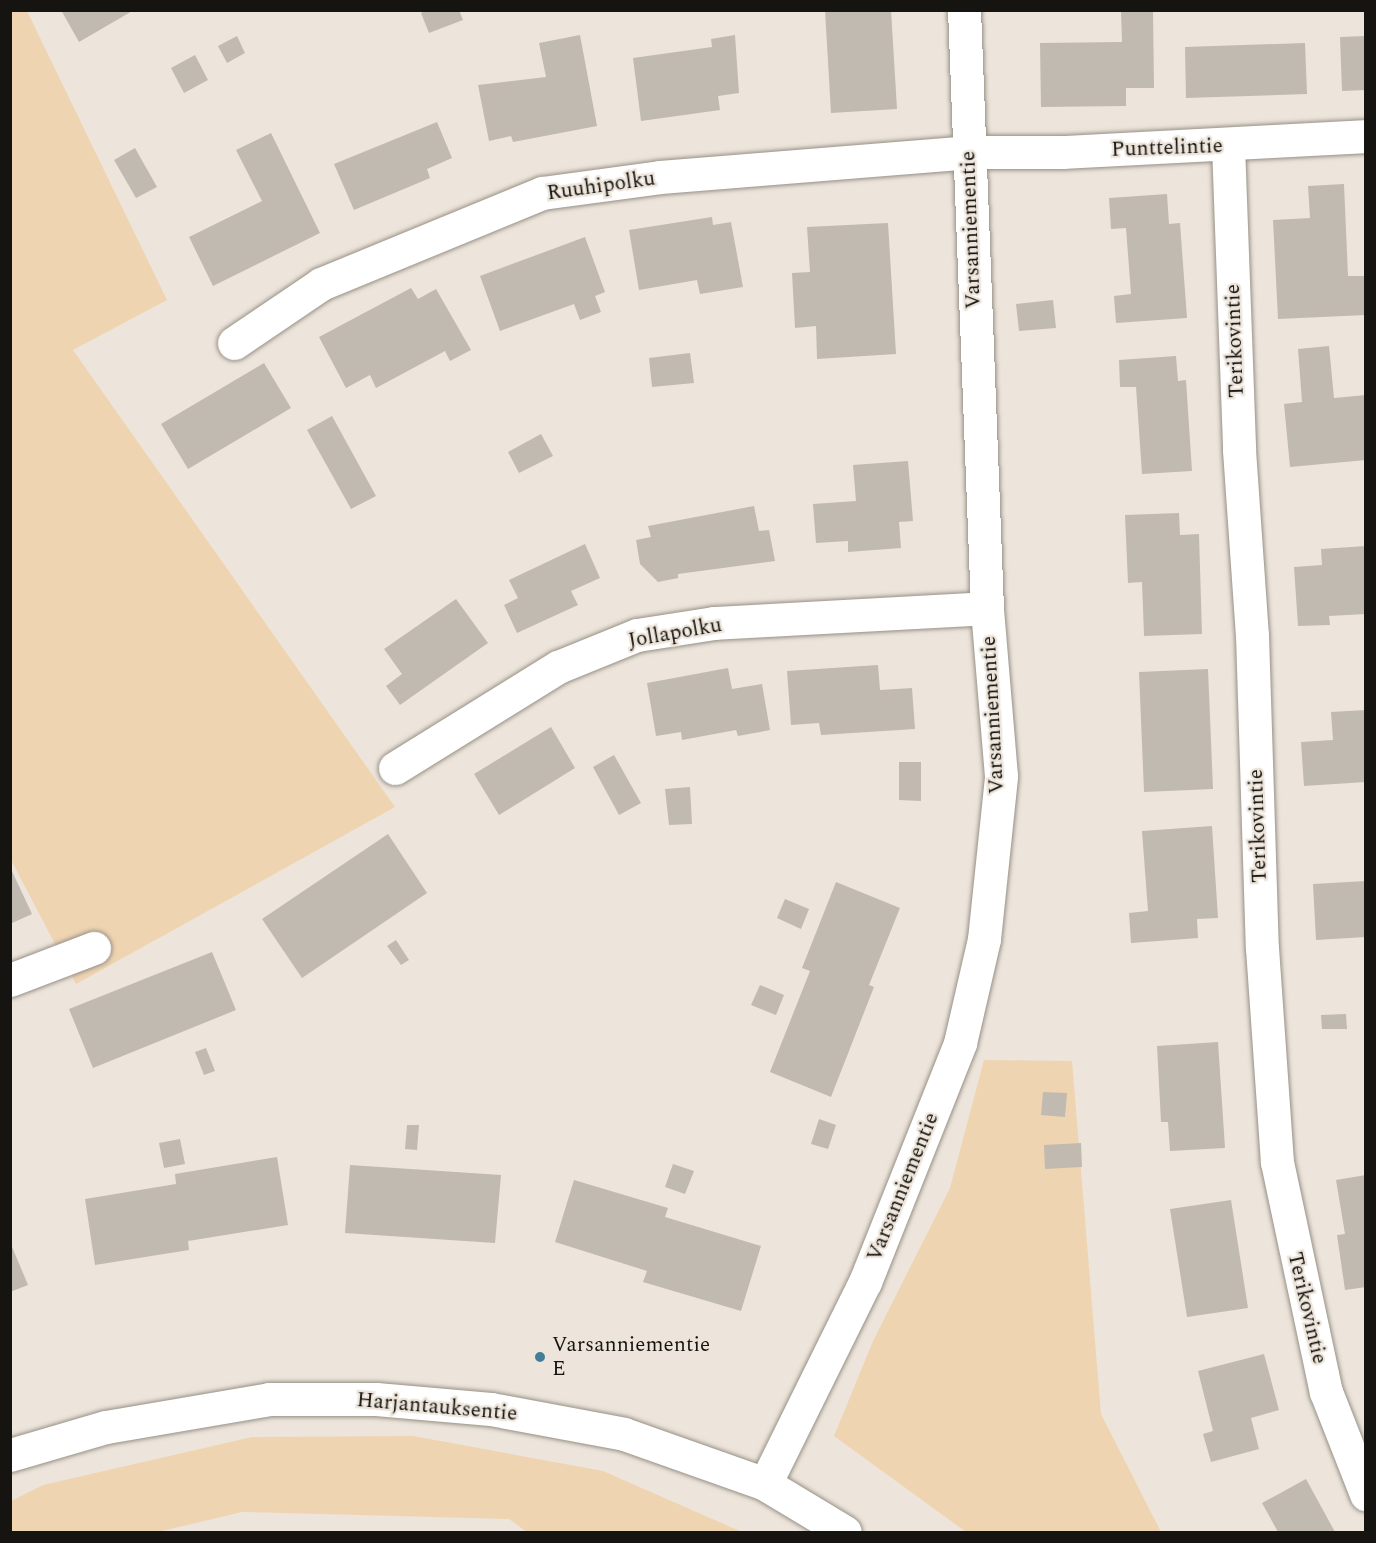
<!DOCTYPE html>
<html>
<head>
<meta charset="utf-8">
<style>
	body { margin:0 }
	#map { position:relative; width:1376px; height:1543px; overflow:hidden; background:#ede5db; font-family:Spectral,serif }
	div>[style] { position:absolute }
	.green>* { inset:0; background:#efd4b1 }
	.building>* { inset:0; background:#c1bab0 }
	.roads { filter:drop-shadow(0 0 2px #979086) drop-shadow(0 0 2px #979086) }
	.minor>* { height:33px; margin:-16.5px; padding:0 16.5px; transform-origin:16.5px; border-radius:16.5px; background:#fff }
	.tertiary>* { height:33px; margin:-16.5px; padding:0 16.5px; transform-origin:16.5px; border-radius:16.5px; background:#fff }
	.dots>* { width:16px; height:16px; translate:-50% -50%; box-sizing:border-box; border:3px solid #ede5db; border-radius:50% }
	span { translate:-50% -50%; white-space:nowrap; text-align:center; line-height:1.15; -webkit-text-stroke:4.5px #ede5db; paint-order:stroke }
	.street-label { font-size:21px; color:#161410 }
	.poi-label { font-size:21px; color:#161410 }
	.left { translate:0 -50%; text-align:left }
	.frame { position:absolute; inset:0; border:12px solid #161410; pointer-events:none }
</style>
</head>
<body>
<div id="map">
	<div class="green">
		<i style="clip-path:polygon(10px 11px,27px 11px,167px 300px,73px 350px,395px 807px,76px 984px,11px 860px)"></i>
		<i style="clip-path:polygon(984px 1060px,1072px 1061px,1101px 1414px,1161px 1532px,966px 1532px,834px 1436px,873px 1341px,950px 1188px)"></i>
		<i style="clip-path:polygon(413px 1436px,603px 1471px,742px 1532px,527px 1532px,509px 1519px,242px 1512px,158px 1532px,11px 1532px,11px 1501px,43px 1485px,252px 1437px)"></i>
	</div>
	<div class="building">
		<i style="clip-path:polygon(61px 10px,134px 10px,79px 42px)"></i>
		<i style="clip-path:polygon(426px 10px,459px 10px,463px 20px,429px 33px,421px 13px)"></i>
		<i style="clip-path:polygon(825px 10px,891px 10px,897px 109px,831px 113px)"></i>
		<i style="clip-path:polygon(1121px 12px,1153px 12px,1154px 88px,1126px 88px,1126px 106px,1041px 107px,1040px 43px,1122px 42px)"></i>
		<i style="clip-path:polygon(580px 35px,597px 126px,513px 142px,511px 136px,489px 141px,478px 85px,546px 77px,539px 43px)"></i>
		<i style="clip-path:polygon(735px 35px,739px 93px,718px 96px,720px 110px,641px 121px,633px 58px,712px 47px,711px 39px)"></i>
		<i style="clip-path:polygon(237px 36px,245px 53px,227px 63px,218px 46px)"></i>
		<i style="clip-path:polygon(1366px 36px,1366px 90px,1342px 91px,1340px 37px)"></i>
		<i style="clip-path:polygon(1305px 43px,1307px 94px,1186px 98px,1185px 47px)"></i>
		<i style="clip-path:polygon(195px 55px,208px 80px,184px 93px,171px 68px)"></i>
		<i style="clip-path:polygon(437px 122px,452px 158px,427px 169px,430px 178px,354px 210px,334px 164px)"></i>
		<i style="clip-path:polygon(271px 133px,320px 233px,213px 286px,189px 237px,262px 201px,236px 150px)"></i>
		<i style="clip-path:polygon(135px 148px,157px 187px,136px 198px,114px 160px)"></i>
		<i style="clip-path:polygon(1344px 184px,1348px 276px,1366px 276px,1366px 315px,1278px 319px,1273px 220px,1310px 218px,1308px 186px)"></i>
		<i style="clip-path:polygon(1167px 194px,1169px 224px,1180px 223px,1187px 318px,1116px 323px,1114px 296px,1131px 294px,1126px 228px,1111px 229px,1109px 198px)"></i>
		<i style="clip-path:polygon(712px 217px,713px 225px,731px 222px,743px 287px,700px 294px,697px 280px,639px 290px,629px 230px)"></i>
		<i style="clip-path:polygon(888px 223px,896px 354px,817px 359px,816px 326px,795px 328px,792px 273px,810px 272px,807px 227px)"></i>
		<i style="clip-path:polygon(585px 237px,605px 292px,595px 296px,601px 312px,580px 320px,574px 304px,500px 331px,480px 276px)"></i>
		<i style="clip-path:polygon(411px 288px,418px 299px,436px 289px,471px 350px,450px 361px,445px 351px,376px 388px,370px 375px,346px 388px,319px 337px)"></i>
		<i style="clip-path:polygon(1053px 300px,1056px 328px,1019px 331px,1016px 304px)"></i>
		<i style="clip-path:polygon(1329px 346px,1334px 398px,1366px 395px,1366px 460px,1290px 467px,1284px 404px,1302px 402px,1298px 349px)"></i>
		<i style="clip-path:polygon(690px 353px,694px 383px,652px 387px,649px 358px)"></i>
		<i style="clip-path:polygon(1176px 356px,1178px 381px,1186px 380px,1192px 471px,1142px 474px,1136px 387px,1120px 387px,1119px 360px)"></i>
		<i style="clip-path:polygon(264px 363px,291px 408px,188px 469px,161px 424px)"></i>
		<i style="clip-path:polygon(332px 416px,376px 496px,351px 509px,307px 430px)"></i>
		<i style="clip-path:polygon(541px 434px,553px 456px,519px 473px,508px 452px)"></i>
		<i style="clip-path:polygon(908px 461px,913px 521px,899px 522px,901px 548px,848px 552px,848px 541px,816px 543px,813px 504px,856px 501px,853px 465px)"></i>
		<i style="clip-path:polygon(754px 506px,759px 531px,769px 530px,775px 561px,678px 574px,678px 578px,658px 582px,640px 564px,636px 540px,651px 537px,648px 526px)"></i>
		<i style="clip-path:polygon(1179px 513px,1180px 535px,1199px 534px,1202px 634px,1144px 636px,1142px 582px,1128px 583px,1125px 515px)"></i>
		<i style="clip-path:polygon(585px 544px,600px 578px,571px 591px,578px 605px,517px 633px,504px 605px,518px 598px,509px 580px)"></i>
		<i style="clip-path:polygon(1366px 546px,1366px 614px,1329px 616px,1330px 625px,1298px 626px,1294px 567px,1322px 565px,1321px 549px)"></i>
		<i style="clip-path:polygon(456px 599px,488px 643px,400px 705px,386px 686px,402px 674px,384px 649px)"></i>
		<i style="clip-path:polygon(878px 665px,880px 690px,912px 688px,915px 729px,821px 735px,819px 723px,791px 725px,787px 671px)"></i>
		<i style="clip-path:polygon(728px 668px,732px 689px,762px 684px,770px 730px,738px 736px,736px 730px,682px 740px,681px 732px,656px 736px,647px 683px)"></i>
		<i style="clip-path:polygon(1208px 669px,1213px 789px,1144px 792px,1139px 672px)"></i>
		<i style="clip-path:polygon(1366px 710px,1366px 782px,1304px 786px,1301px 742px,1333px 740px,1331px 712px)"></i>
		<i style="clip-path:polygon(551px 727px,575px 768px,499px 815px,474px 774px)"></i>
		<i style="clip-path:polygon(614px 755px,641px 803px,619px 815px,593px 767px)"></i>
		<i style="clip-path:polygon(899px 762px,921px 762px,921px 801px,899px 800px)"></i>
		<i style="clip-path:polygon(690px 787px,692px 824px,669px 825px,665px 789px)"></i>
		<i style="clip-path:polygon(1212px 826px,1218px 918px,1197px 919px,1198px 938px,1131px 943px,1129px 913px,1148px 911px,1142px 831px)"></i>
		<i style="clip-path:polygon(388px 834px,427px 893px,302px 978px,262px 919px)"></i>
		<i style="clip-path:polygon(10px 867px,32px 914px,10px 924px)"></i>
		<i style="clip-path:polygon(1366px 881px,1366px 937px,1316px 940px,1313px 884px)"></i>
		<i style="clip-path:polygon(836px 882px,900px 908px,869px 985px,874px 987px,831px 1097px,770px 1072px,810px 971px,802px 968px)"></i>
		<i style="clip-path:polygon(785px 899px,809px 909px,801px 929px,777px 918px)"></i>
		<i style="clip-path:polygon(396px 940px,409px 960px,401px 965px,387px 946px)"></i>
		<i style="clip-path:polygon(212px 952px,236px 1010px,93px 1068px,69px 1009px)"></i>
		<i style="clip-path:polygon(760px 985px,784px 995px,776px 1015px,751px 1005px)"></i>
		<i style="clip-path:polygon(1346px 1014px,1347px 1029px,1322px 1029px,1321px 1015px)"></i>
		<i style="clip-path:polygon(1218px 1042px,1225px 1148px,1170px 1151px,1168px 1122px,1161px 1122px,1157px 1046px)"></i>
		<i style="clip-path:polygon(206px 1048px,215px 1071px,204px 1075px,195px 1052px)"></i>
		<i style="clip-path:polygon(1043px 1092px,1067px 1093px,1065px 1117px,1041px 1115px)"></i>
		<i style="clip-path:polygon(819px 1119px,836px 1125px,828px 1149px,811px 1144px)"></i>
		<i style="clip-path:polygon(407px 1125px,419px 1125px,417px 1150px,405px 1149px)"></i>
		<i style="clip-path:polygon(180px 1139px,185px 1164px,164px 1168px,159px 1143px)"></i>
		<i style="clip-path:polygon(1081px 1143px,1082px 1167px,1045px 1169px,1044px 1145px)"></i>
		<i style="clip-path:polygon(277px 1157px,288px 1225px,188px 1241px,189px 1250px,95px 1265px,85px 1199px,176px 1184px,175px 1174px)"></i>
		<i style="clip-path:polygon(673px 1164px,694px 1171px,685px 1194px,665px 1187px)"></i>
		<i style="clip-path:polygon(350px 1165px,501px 1175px,495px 1243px,345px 1233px)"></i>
		<i style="clip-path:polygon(1366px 1175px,1366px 1287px,1345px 1290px,1337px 1235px,1345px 1234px,1336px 1180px)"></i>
		<i style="clip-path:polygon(574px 1180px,668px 1208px,665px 1217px,761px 1246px,741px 1311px,643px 1282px,647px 1271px,555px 1242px)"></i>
		<i style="clip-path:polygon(1231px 1200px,1248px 1308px,1187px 1317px,1170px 1209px)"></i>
		<i style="clip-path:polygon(10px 1242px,28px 1285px,10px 1292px)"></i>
		<i style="clip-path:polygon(1264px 1354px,1279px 1410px,1251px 1418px,1259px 1449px,1211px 1462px,1203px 1434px,1213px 1431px,1198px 1371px)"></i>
		<i style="clip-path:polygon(1306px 1479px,1335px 1532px,1278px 1532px,1262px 1503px)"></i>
	</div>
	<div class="roads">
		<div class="minor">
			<i style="left:1228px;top:145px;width:305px;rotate:87.9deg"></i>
			<i style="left:1239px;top:450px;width:185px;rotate:86deg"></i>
			<i style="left:1252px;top:635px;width:313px;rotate:88.2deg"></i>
			<i style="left:1262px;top:948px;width:215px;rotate:86deg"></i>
			<i style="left:1277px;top:1162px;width:235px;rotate:78deg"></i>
			<i style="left:1326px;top:1392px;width:110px;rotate:68.6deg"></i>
			<i style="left:234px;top:343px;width:105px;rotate:-34.1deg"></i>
			<i style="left:321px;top:284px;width:239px;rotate:-22.4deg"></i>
			<i style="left:542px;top:193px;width:119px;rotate:-7.7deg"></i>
			<i style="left:660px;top:177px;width:309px;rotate:-4.6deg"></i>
			<i style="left:968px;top:152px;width:95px"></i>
			<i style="left:1063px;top:152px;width:303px;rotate:-3deg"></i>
			<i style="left:395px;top:768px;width:192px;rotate:-31.8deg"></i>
			<i style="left:558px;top:667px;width:85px;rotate:-22.1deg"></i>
			<i style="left:637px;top:635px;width:78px;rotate:-8.9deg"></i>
			<i style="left:714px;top:623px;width:273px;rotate:-3.1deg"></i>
			<i style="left:10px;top:980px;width:90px;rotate:-20.9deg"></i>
			<i style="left:765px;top:1484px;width:225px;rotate:-63.7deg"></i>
			<i style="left:865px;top:1282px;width:257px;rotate:-68.3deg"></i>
			<i style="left:960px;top:1043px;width:107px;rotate:-77deg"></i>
			<i style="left:984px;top:939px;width:164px;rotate:-84deg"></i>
			<i style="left:1001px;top:776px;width:169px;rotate:-94.8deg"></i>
			<i style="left:987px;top:608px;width:598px;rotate:-92.2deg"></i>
		</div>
		<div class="tertiary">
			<i style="left:10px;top:1455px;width:100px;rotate:-16.3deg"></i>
			<i style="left:106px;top:1427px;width:165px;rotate:-9.7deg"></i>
			<i style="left:269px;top:1399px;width:107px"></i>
			<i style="left:376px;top:1399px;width:115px;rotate:5deg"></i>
			<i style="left:491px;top:1409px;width:135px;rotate:10.6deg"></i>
			<i style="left:624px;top:1434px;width:150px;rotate:19.5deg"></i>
			<i style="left:765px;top:1484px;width:93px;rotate:31deg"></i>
		</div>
	</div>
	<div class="dots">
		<i style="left:540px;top:1357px;background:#427f96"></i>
	</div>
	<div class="street-label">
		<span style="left:1167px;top:148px;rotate:-2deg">Punttelintie</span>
		<span style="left:601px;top:186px;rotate:-8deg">Ruuhipolku</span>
		<span style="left:971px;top:230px;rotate:-92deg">Varsanniementie</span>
		<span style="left:1235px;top:341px;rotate:-92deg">Terikovintie</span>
		<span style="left:675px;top:633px;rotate:-10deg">Jollapolku</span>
		<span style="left:993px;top:715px;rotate:-93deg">Varsanniementie</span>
		<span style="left:1258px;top:826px;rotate:-92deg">Terikovintie</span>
		<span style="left:903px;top:1187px;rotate:-68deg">Varsanniementie</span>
		<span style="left:1307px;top:1308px;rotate:77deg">Terikovintie</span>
		<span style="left:437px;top:1407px;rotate:5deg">Harjantauksentie</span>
	</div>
	<div class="poi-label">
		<span class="left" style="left:552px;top:1357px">Varsanniementie<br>E</span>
	</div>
	<div class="frame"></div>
</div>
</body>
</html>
